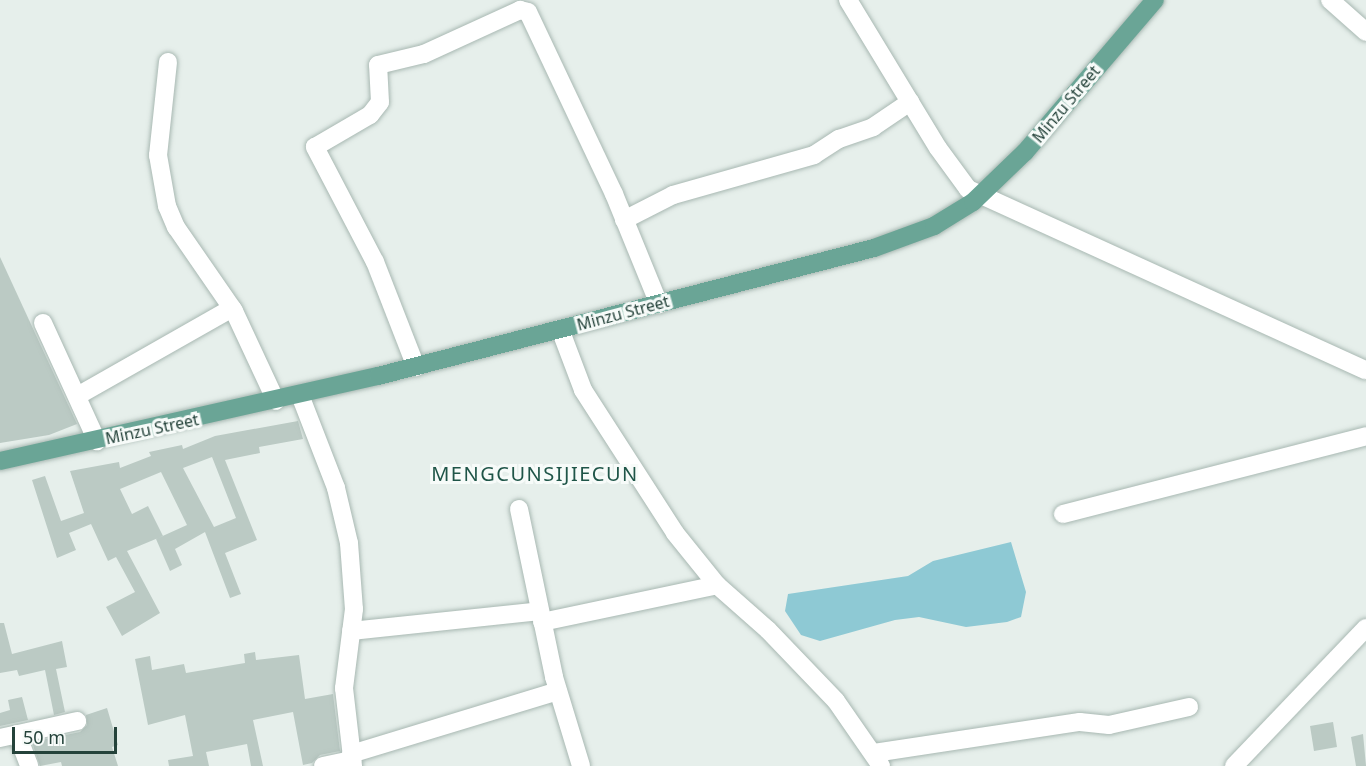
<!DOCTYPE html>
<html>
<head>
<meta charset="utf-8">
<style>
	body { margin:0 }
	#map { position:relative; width:1366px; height:766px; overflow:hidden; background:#e6efeb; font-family:"Noto Sans",sans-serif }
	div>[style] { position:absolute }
	.water>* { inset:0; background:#8ec9d4 }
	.building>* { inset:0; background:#bbcac4 }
	.roads { filter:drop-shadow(0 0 2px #a8b8b2) drop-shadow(0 0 2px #a8b8b2) }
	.minor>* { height:18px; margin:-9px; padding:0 9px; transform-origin:9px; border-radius:9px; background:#fff }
	.major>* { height:18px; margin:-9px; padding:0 9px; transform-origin:9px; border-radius:9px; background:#6aa596 }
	span { translate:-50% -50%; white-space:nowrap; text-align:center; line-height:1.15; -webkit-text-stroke:6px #f7fbf9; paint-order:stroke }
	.street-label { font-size:16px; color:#24423a }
	.quarter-label { font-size:20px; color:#1f5548; letter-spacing:1.5px }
	.scale { position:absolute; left:12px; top:727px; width:105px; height:27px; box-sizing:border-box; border:3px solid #24423a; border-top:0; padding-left:8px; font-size:18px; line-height:21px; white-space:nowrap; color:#24423a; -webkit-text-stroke:4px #f7fbf9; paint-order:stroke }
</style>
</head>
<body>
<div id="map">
	<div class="water">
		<i style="clip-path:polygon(1011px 542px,1026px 592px,1021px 617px,1007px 622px,966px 627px,919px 617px,895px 620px,820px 641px,801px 635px,785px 611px,788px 594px,908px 576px,933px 561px)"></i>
	</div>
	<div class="building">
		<i style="clip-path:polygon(0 257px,77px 424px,49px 435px,0 443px)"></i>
		<i style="clip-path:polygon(evenodd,298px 421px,303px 439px,259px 447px,260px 453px,225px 460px,257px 540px,225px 553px,241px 594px,230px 598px,205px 532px,175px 549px,182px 565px,170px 571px,156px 539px,187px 525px,161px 472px,120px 489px,132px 514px,148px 506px,163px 536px,127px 551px,160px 613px,122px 636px,106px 607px,135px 592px,116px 557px,108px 561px,91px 524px,69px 533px,76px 550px,57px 558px,32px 480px,45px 476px,61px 521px,84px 513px,70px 471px,119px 462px,120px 468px,151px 456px,149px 452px,182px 445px,183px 449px,215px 436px,298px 421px,212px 457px,236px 518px,214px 527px,183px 468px,212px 457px)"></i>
		<i style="clip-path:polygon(0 623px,4px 623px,12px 654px,62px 641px,67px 667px,56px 669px,65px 712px,54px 715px,45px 670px,19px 676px,17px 670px,0 673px)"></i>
		<i style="clip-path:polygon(255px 652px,256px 660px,299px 655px,305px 699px,333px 694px,340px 751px,320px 755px,312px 763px,303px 765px,293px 712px,253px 720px,263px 766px,251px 766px,247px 744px,206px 752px,209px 766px,169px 766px,168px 760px,193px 756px,185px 715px,148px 725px,135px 659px,150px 656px,152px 670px,184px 664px,186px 673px,245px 663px,244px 654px)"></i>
		<i style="clip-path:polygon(22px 697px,28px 720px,0 726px,0 713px,10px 710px,8px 700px)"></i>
		<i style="clip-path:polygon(107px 708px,118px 745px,112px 747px,118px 766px,62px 766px,61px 762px,40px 766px,32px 742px,80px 732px,87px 725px,86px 715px)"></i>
		<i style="clip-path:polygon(1333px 722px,1337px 747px,1314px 751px,1310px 726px)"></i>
		<i style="clip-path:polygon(1363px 734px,1366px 766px,1356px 766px,1351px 737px)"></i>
	</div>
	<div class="roads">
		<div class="minor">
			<i style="left:848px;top:0;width:173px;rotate:58.7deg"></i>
			<i style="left:938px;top:148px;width:51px;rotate:53.8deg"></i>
			<i style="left:968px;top:189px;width:437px;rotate:24.5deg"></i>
			<i style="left:1330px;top:0;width:48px;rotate:41.6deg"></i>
			<i style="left:168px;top:62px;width:94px;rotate:96.1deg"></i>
			<i style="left:158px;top:155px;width:52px;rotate:80deg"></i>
			<i style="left:167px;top:206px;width:23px;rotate:67deg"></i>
			<i style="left:176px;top:227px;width:102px;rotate:55.4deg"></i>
			<i style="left:234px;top:311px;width:99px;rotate:65deg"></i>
			<i style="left:624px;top:220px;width:55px;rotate:-27deg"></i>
			<i style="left:673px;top:195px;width:147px;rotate:-15.8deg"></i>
			<i style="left:814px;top:155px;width:30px;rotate:-33deg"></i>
			<i style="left:839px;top:139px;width:36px;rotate:-19deg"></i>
			<i style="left:873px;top:127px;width:45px;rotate:-34deg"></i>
			<i style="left:43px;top:323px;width:130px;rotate:65.4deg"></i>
			<i style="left:560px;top:329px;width:65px;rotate:69.3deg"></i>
			<i style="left:583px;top:390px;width:170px;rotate:57.2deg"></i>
			<i style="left:675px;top:533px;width:67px;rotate:51.1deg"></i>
			<i style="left:717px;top:585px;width:68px;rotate:41.4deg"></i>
			<i style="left:768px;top:630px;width:98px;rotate:46.2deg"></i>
			<i style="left:836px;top:701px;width:79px;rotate:55.3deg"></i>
			<i style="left:416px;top:367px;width:113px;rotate:-111.3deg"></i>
			<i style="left:375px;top:262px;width:130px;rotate:-117.6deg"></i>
			<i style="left:315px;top:147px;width:64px;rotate:-30.2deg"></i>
			<i style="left:370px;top:115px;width:16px;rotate:-52deg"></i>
			<i style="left:380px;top:102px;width:37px;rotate:-93deg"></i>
			<i style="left:378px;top:65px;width:47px;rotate:-13.4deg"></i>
			<i style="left:424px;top:54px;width:106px;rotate:-24.6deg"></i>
			<i style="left:520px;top:10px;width:8px;rotate:14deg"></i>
			<i style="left:528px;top:12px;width:201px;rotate:64.7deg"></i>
			<i style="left:614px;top:194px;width:119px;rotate:67.8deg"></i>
			<i style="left:79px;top:395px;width:176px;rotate:-29.6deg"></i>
			<i style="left:300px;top:395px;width:100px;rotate:68.8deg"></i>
			<i style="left:336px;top:488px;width:57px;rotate:76.7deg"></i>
			<i style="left:349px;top:543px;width:66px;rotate:85.7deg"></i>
			<i style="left:354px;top:609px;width:80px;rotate:97.2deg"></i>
			<i style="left:344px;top:688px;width:79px;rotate:83.4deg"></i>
			<i style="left:519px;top:509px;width:172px;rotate:78.2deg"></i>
			<i style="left:554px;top:677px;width:93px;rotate:73.1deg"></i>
			<i style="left:1063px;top:514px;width:313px;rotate:-14.4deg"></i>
			<i style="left:542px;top:622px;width:179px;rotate:-11.9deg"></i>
			<i style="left:351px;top:631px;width:190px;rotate:-6deg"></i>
			<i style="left:17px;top:734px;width:34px;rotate:69deg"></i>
			<i style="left:0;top:738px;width:79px;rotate:-12.4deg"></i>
			<i style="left:874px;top:753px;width:208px;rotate:-8.6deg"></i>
			<i style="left:1080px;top:722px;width:29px;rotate:6deg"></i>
			<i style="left:1109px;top:725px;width:82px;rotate:-12.7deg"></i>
			<i style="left:351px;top:754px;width:216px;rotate:-16.9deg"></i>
			<i style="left:323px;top:766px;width:30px;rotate:-12deg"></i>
			<i style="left:1234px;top:766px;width:191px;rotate:-46.3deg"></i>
		</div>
		<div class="major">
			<i style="left:0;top:461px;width:387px;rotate:-12.7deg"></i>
			<i style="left:378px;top:376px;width:512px;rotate:-14.47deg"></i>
			<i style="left:874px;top:248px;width:64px;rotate:-20.1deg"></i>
			<i style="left:934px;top:226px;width:46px;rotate:-31.6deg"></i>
			<i style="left:973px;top:202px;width:72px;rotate:-43.9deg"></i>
			<i style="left:1025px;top:152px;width:200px;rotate:-49.5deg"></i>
		</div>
	</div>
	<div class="street-label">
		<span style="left:1066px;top:104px;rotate:-50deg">Minzu Street</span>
		<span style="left:623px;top:313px;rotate:-15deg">Minzu Street</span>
		<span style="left:152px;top:429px;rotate:-12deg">Minzu Street</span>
	</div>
	<div class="quarter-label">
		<span style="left:535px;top:473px">MENGCUNSIJIECUN</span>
	</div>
	<div class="scale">50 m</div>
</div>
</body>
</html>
